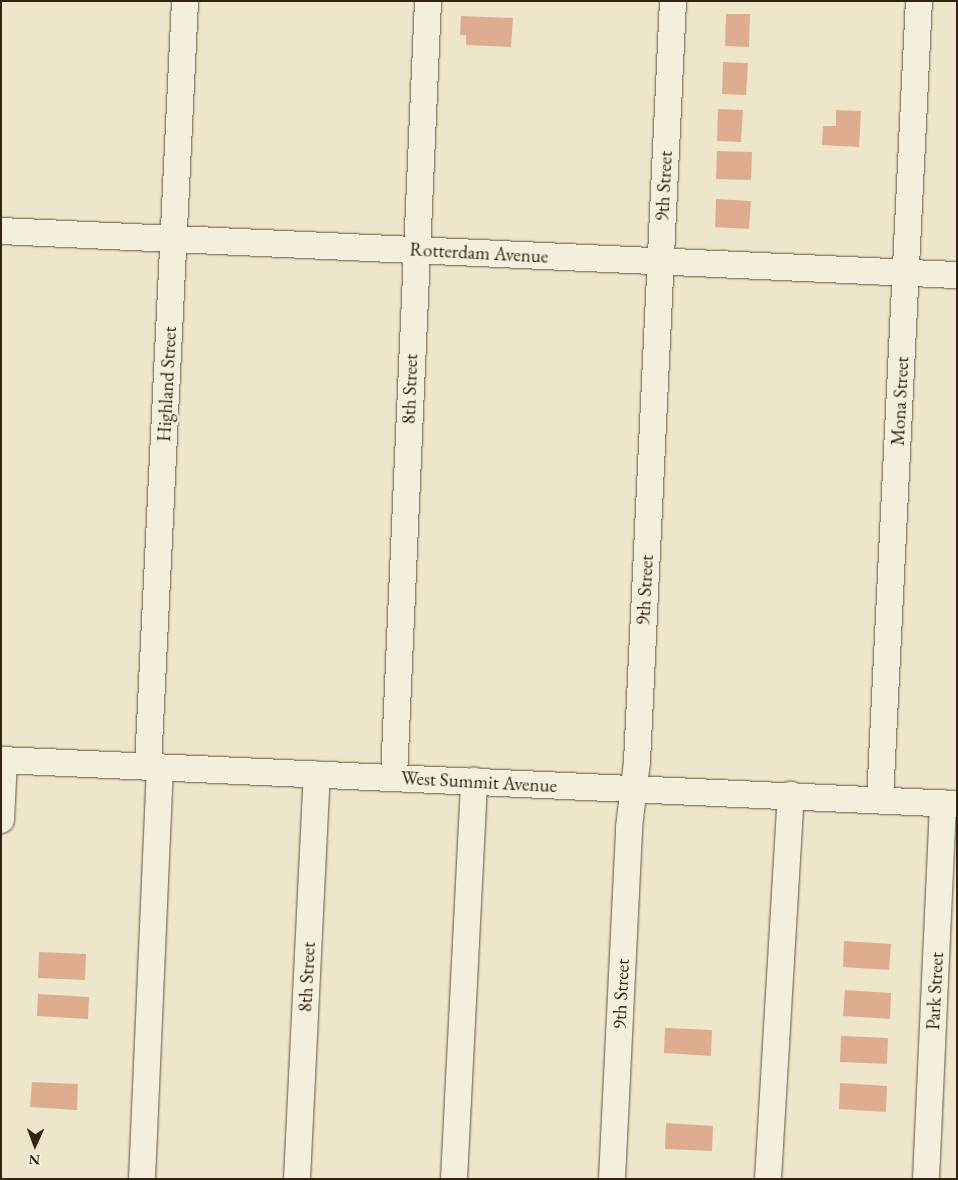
<!DOCTYPE html>
<html>
<head>
<meta charset="utf-8">
<style>
	body { margin:0 }
	#map { position:relative; width:958px; height:1180px; overflow:hidden; background:#eee6cb; font-family:"EB Garamond",serif }
	div>[style] { position:absolute }
	.building>* { inset:0; background:#deac8f }
	.roads { filter:drop-shadow(0 0 1px #625440) drop-shadow(0 0 1px #625440) }
	.minor>* { height:26px; margin:-13px; padding:0 13px; transform-origin:13px; border-radius:13px; background:#f4efdd }
	span { translate:-50% -50%; white-space:nowrap; text-align:center; line-height:1.15; -webkit-text-stroke:5px #f4efdd; paint-order:stroke }
	.street-label { font-size:19px; color:#332312 }
	.frame { position:absolute; inset:0; border:2px solid #332312; pointer-events:none }
	.north { position:absolute; left:10px; top:1120px; width:50px; height:50px; -webkit-text-stroke:4px #f4efdd; paint-order:stroke; rotate:182deg; font-size:14px; font-weight:700; line-height:20px; text-align:center; color:#332312 }
	.north::after { content:''; display:block; margin:auto; width:18px; height:22px; background:#332312; clip-path:polygon(50% 0,100% 100%,50% 72%,0 100%) }
</style>
</head>
<body>
<div id="map">
	<div class="building">
		<i style="clip-path:polygon(726px 14px,750px 14px,749px 47px,725px 46px)"></i>
		<i style="clip-path:polygon(461px 16px,513px 18px,511px 47px,466px 45px,466px 35px,460px 35px)"></i>
		<i style="clip-path:polygon(723px 62px,748px 63px,746px 95px,722px 94px)"></i>
		<i style="clip-path:polygon(718px 109px,743px 110px,741px 142px,717px 141px)"></i>
		<i style="clip-path:polygon(836px 110px,861px 111px,859px 147px,822px 145px,823px 126px,836px 126px)"></i>
		<i style="clip-path:polygon(717px 151px,752px 152px,751px 180px,716px 179px)"></i>
		<i style="clip-path:polygon(716px 199px,751px 201px,749px 229px,715px 227px)"></i>
		<i style="clip-path:polygon(844px 941px,891px 944px,889px 970px,843px 967px)"></i>
		<i style="clip-path:polygon(39px 952px,86px 954px,85px 980px,38px 978px)"></i>
		<i style="clip-path:polygon(845px 990px,891px 993px,890px 1019px,843px 1016px)"></i>
		<i style="clip-path:polygon(38px 994px,89px 997px,88px 1019px,37px 1016px)"></i>
		<i style="clip-path:polygon(665px 1028px,712px 1030px,711px 1056px,664px 1053px)"></i>
		<i style="clip-path:polygon(841px 1036px,888px 1038px,887px 1064px,840px 1062px)"></i>
		<i style="clip-path:polygon(32px 1082px,78px 1084px,77px 1110px,30px 1107px)"></i>
		<i style="clip-path:polygon(840px 1083px,887px 1086px,886px 1112px,839px 1109px)"></i>
		<i style="clip-path:polygon(666px 1123px,713px 1126px,712px 1151px,665px 1149px)"></i>
	</div>
	<div class="roads">
		<div class="minor">
			<i style="left:1px;top:231px;width:957px;rotate:2.64deg"></i>
			<i style="left:1px;top:760px;width:957px;rotate:2.64deg"></i>
			<i style="left:148px;top:766px;width:766px;rotate:-87.23deg"></i>
			<i style="left:394px;top:777px;width:777px;rotate:-87.49deg"></i>
			<i style="left:880px;top:800px;width:800px;rotate:-87.21deg"></i>
			<i style="left:1px;top:820px;width:60px;rotate:-87.1deg"></i>
			<i style="left:142px;top:1179px;width:412px;rotate:-87.5deg"></i>
			<i style="left:297px;top:1179px;width:405px;rotate:-87.2deg"></i>
			<i style="left:454px;top:1179px;width:399px;rotate:-87.1deg"></i>
			<i style="left:612px;top:1179px;width:352px;rotate:-87.2deg"></i>
			<i style="left:629px;top:827px;width:65px;rotate:-83deg"></i>
			<i style="left:637px;top:762px;width:762px;rotate:-87.29deg"></i>
			<i style="left:768px;top:1179px;width:385px;rotate:-86.6deg"></i>
			<i style="left:926px;top:1179px;width:376px;rotate:-87.4deg"></i>
		</div>
	</div>
	<div class="street-label">
		<span style="left:664px;top:186px;rotate:-87deg">9th Street</span>
		<span style="left:479px;top:253px;rotate:3deg">Rotterdam Avenue</span>
		<span style="left:167px;top:384px;rotate:-87deg">Highland Street</span>
		<span style="left:410px;top:389px;rotate:-88deg">8th Street</span>
		<span style="left:900px;top:401px;rotate:-87deg">Mona Street</span>
		<span style="left:645px;top:590px;rotate:-87deg">9th Street</span>
		<span style="left:479px;top:782px;rotate:3deg">West Summit Avenue</span>
		<span style="left:307px;top:977px;rotate:-87deg">8th Street</span>
		<span style="left:935px;top:991px;rotate:-87deg">Park Street</span>
		<span style="left:621px;top:994px;rotate:-87deg">9th Street</span>
	</div>
	<div class="frame"></div>
	<div class="north">N</div>
</div>
</body>
</html>
